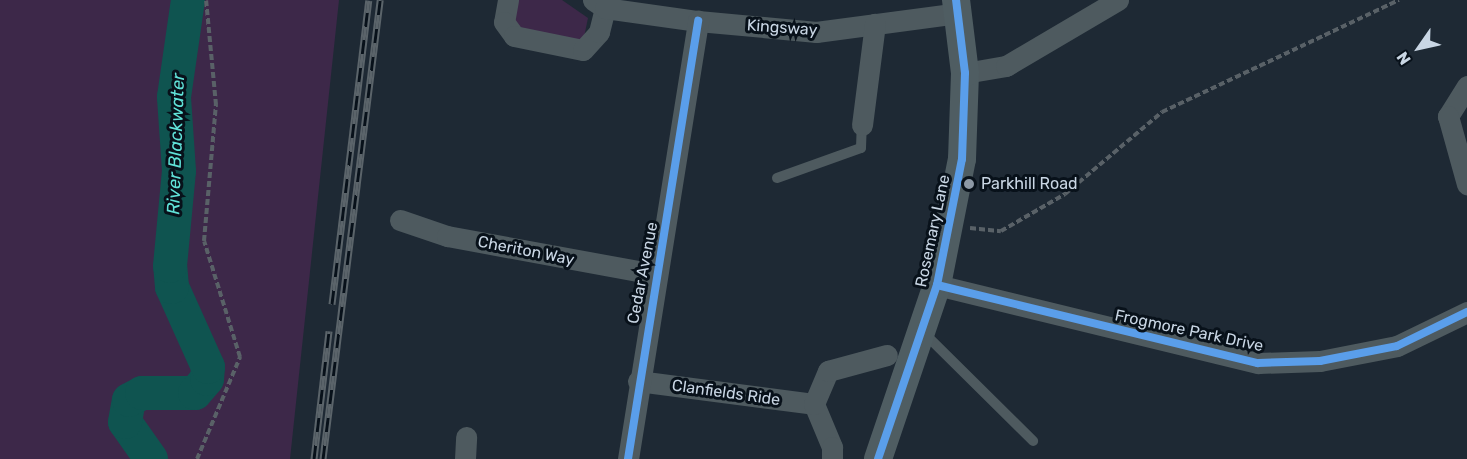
<!DOCTYPE html>
<html>
<head>
<meta charset="utf-8">
<style>
	body { margin:0 }
	#map { position:relative; width:1467px; height:459px; overflow:hidden; background:#1e2934; font-family:Rubik,sans-serif }
	div>[style] { position:absolute }
	.green>* { inset:0; background:#3d2849 }
	.river>* { height:34px; margin:-17px; padding:0 17px; transform-origin:17px; border-radius:17px; background:#0f5450 }
	.path>* { height:4px; margin-top:-2px; transform-origin:0; background:repeating-linear-gradient(90deg,#596167 0 6px,transparent 0 9px) }
	.lane>* { height:10px; margin:-5px; padding:0 5px; transform-origin:5px; border-radius:5px; background:#4e5a5f }
	.street>* { height:21px; margin:-10.5px; padding:0 10.5px; transform-origin:10.5px; border-radius:10.5px; background:#4e5a5f }
	.secondary>* { height:28px; margin:-14px; padding:0 14px; transform-origin:14px; border-radius:14px; background:#4f5d62 }
	.rail>* { height:7px; margin-top:-3.5px; transform-origin:0; background:repeating-linear-gradient(90deg,#08111a 0 14px,#5b646a 0 28px); box-sizing:border-box; border-block:2px solid #5b646a }
	.cycleway>* { height:8px; margin:-4px; padding:0 4px; transform-origin:4px; border-radius:4px; background:#5a9eea }
	.dots>* { width:16px; height:16px; translate:-50% -50%; box-sizing:border-box; border:3px solid #08111a; border-radius:50% }
	span { translate:-50% -50%; white-space:nowrap; text-align:center; line-height:1.15; -webkit-text-stroke:6px #08111a; paint-order:stroke }
	.street-label { font-size:16px; color:#c9d6e4 }
	.poi-label { font-size:16px; color:#c9d6e4 }
	.left { translate:0 -50%; text-align:left }
	.water-label { font-size:18px; color:#60e2d8; font-style:italic }
	.north { position:absolute; left:1389px; top:18px; width:60px; height:60px; -webkit-text-stroke:4px #08111a; paint-order:stroke; rotate:236deg; font-size:16px; font-weight:700; line-height:24px; text-align:center; color:#c9d6e4 }
	.north::after { content:''; display:block; margin:auto; width:21px; height:27px; background:#c9d6e4; clip-path:polygon(50% 0,100% 100%,50% 72%,0 100%) }
</style>
</head>
<body>
<div id="map">
	<div class="green">
		<i style="clip-path:polygon(0 0,339px 0,290px 459px,0 459px)"></i>
		<i style="clip-path:polygon(515px 0,562px 0,588px 18px,583px 42px,524px 32px,511px 21px)"></i>
	</div>
	<div class="river">
		<i style="left:151px;top:459px;width:45px;rotate:-125.1deg"></i>
		<i style="left:125px;top:422px;width:22px;rotate:-80deg"></i>
		<i style="left:129px;top:400px;width:15px;rotate:-28deg"></i>
		<i style="left:142px;top:393px;width:53px"></i>
		<i style="left:195px;top:393px;width:18px;rotate:-49deg"></i>
		<i style="left:207px;top:379px;width:12px;rotate:-85deg"></i>
		<i style="left:208px;top:367px;width:88px;rotate:-114.2deg"></i>
		<i style="left:172px;top:287px;width:21px;rotate:-95deg"></i>
		<i style="left:170px;top:266px;width:95px;rotate:-84.6deg"></i>
		<i style="left:179px;top:171px;width:74px;rotate:-93.9deg"></i>
		<i style="left:174px;top:97px;width:98px;rotate:-81.8deg"></i>
	</div>
	<div class="path">
		<i style="left:970px;top:228px;width:31px;rotate:6deg"></i>
		<i style="left:1001px;top:231px;width:74px;rotate:-30deg"></i>
		<i style="left:1065px;top:194px;width:127px;rotate:-40.2deg"></i>
		<i style="left:1162px;top:112px;width:262px;rotate:-25.3deg"></i>
		<i style="left:197px;top:459px;width:111px;rotate:-67.1deg"></i>
		<i style="left:240px;top:357px;width:121px;rotate:-107.2deg"></i>
		<i style="left:204px;top:241px;width:137px;rotate:-85deg"></i>
		<i style="left:216px;top:105px;width:105px;rotate:-95.4deg"></i>
	</div>
	<div class="lane">
		<i style="left:777px;top:178px;width:89px;rotate:-19.7deg"></i>
		<i style="left:861px;top:148px;width:23px;rotate:-88deg"></i>
		<i style="left:923px;top:332px;width:155px;rotate:44.7deg"></i>
	</div>
	<div class="street">
		<i style="left:508px;top:0;width:22px;rotate:100deg"></i>
		<i style="left:504px;top:22px;width:17px;rotate:54deg"></i>
		<i style="left:514px;top:36px;width:70px;rotate:11.5deg"></i>
		<i style="left:583px;top:50px;width:24px;rotate:-48deg"></i>
		<i style="left:599px;top:32px;width:25px;rotate:-76deg"></i>
		<i style="left:593px;top:0;width:14px;rotate:34deg"></i>
		<i style="left:605px;top:8px;width:94px;rotate:8deg"></i>
		<i style="left:698px;top:21px;width:119px;rotate:5.3deg"></i>
		<i style="left:816px;top:32px;width:143px;rotate:-7.6deg"></i>
		<i style="left:965px;top:73px;width:42px;rotate:-9.7deg"></i>
		<i style="left:1006px;top:66px;width:130px;rotate:-30.5deg"></i>
		<i style="left:1467px;top:86px;width:36px;rotate:122deg"></i>
		<i style="left:1448px;top:116px;width:71px;rotate:74.4deg"></i>
		<i style="left:862px;top:125px;width:102px;rotate:-82.7deg"></i>
		<i style="left:400px;top:220px;width:50px;rotate:18.8deg"></i>
		<i style="left:447px;top:236px;width:210px;rotate:10.4deg"></i>
		<i style="left:937px;top:285px;width:330px;rotate:13.7deg"></i>
		<i style="left:1258px;top:363px;width:62px;rotate:-1.8deg"></i>
		<i style="left:1320px;top:361px;width:78px;rotate:-11deg"></i>
		<i style="left:1397px;top:346px;width:78px;rotate:-25.9deg"></i>
		<i style="left:638px;top:381px;width:177px;rotate:7.4deg"></i>
		<i style="left:814px;top:404px;width:47px;rotate:67.3deg"></i>
		<i style="left:832px;top:447px;width:12px;rotate:90deg"></i>
		<i style="left:814px;top:404px;width:36px;rotate:-67deg"></i>
		<i style="left:828px;top:371px;width:61px;rotate:-15.2deg"></i>
		<i style="left:465px;top:459px;width:22px;rotate:-87deg"></i>
		<i style="left:628px;top:459px;width:444px;rotate:-80.9deg"></i>
	</div>
	<div class="secondary">
		<i style="left:878px;top:459px;width:184px;rotate:-71.3deg"></i>
		<i style="left:937px;top:285px;width:128px;rotate:-78.8deg"></i>
		<i style="left:962px;top:159px;width:86px;rotate:-88deg"></i>
		<i style="left:965px;top:73px;width:74px;rotate:-97deg"></i>
	</div>
	<div class="rail">
		<i style="left:332px;top:304px;width:306px;rotate:-83.1deg"></i>
		<i style="left:314px;top:459px;width:129px;rotate:-83.3deg"></i>
		<i style="left:323px;top:459px;width:463px;rotate:-82.9deg"></i>
	</div>
	<div class="cycleway">
		<i style="left:937px;top:285px;width:330px;rotate:13.7deg"></i>
		<i style="left:1258px;top:363px;width:62px;rotate:-1.8deg"></i>
		<i style="left:1320px;top:361px;width:78px;rotate:-11deg"></i>
		<i style="left:1397px;top:346px;width:78px;rotate:-25.9deg"></i>
		<i style="left:628px;top:459px;width:444px;rotate:-80.9deg"></i>
		<i style="left:878px;top:459px;width:184px;rotate:-71.3deg"></i>
		<i style="left:937px;top:285px;width:128px;rotate:-78.8deg"></i>
		<i style="left:962px;top:159px;width:86px;rotate:-88deg"></i>
		<i style="left:965px;top:73px;width:74px;rotate:-97deg"></i>
	</div>
	<div class="dots">
		<i style="left:969px;top:184px;background:#8d99a6"></i>
	</div>
	<div class="street-label">
		<span style="left:782px;top:28px;rotate:4deg">Kingsway</span>
		<span style="left:933px;top:231px;rotate:-78deg">Rosemary Lane</span>
		<span style="left:526px;top:251px;rotate:11deg">Cheriton Way</span>
		<span style="left:643px;top:273px;rotate:-79deg">Cedar Avenue</span>
		<span style="left:1189px;top:331px;rotate:12deg">Frogmore Park Drive</span>
		<span style="left:726px;top:393px;rotate:8deg">Clanfields Ride</span>
	</div>
	<div class="poi-label">
		<span class="left" style="left:981px;top:184px">Parkhill Road</span>
	</div>
	<div class="water-label">
		<span style="left:176px;top:144px;rotate:-88deg">River Blackwater</span>
	</div>
	<div class="north">N</div>
</div>
</body>
</html>
